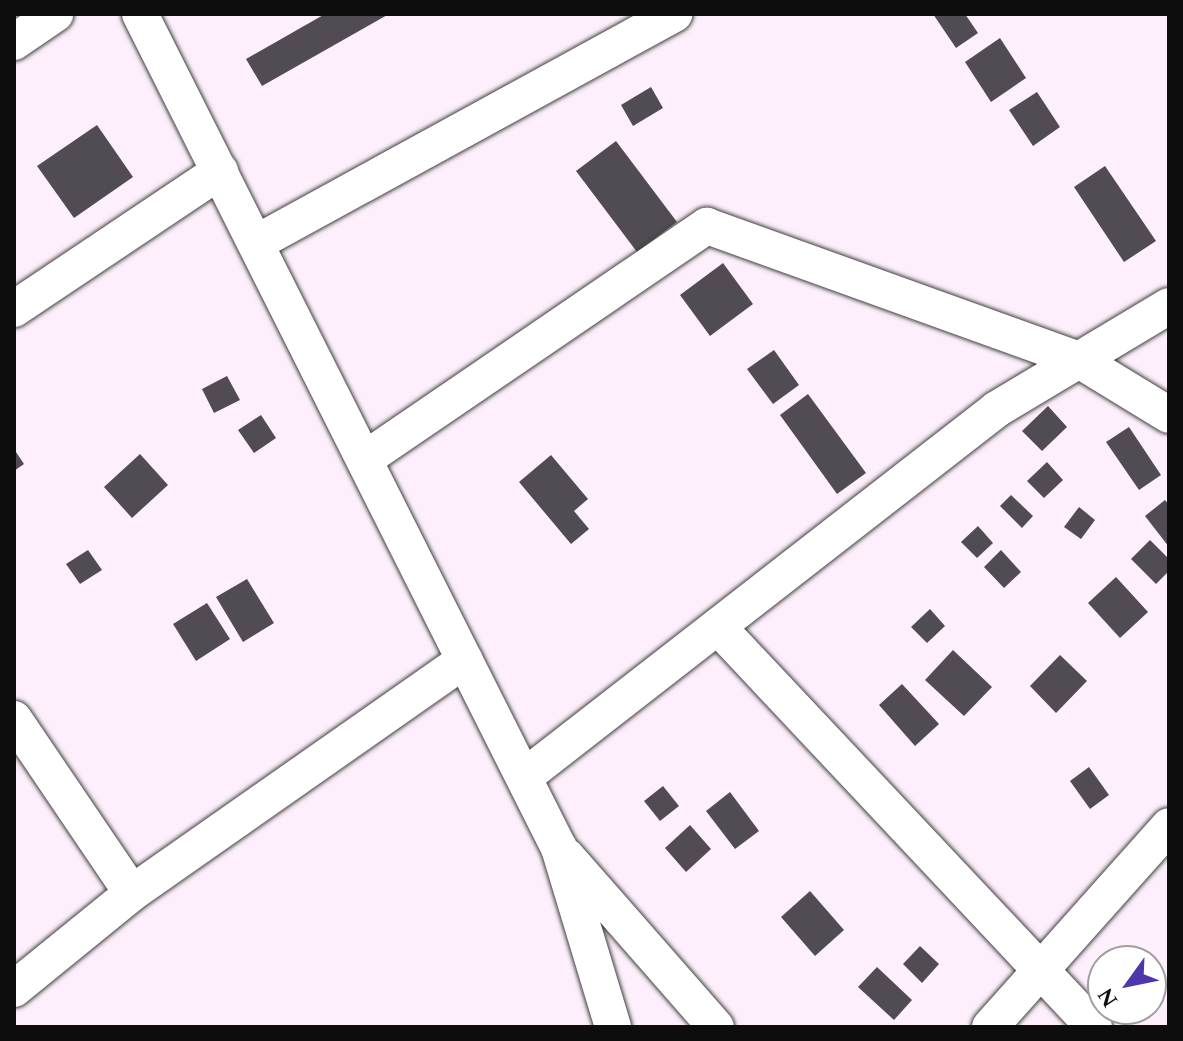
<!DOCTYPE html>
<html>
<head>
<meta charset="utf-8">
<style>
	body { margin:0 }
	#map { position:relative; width:1183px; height:1041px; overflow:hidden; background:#fdf0fc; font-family:Spectral,serif }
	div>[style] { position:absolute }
	.building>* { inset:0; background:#514b54 }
	.roads { filter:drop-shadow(0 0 2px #404040) drop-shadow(0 0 2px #404040) }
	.minor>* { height:36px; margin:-18px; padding:0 18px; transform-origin:18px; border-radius:18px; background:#fff }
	span { translate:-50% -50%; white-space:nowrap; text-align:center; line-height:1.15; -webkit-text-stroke:8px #fff; paint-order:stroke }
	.frame { position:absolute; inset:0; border:16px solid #0d0d0d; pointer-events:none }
	.north { position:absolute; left:1087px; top:945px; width:80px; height:80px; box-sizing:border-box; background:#fff; border:2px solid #9e9e9e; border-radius:50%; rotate:237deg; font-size:22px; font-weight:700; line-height:32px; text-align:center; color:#0d0d0d }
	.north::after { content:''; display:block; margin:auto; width:28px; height:36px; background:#4d37ab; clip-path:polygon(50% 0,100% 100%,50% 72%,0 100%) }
</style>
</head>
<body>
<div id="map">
	<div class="building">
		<i style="clip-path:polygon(325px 14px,389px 14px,262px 86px,246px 59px)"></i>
		<i style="clip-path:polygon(933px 14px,965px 14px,978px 33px,956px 48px)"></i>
		<i style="clip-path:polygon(1000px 38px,1026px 78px,991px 102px,965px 62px)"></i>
		<i style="clip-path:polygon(651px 87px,663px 108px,633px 126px,621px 105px)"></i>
		<i style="clip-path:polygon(1037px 92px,1060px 127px,1033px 146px,1009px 110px)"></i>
		<i style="clip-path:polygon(97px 125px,133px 177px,74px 218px,37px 166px)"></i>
		<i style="clip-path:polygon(616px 141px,677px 222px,637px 252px,576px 171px)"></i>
		<i style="clip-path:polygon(1105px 166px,1156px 241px,1124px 262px,1074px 187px)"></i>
		<i style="clip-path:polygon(723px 263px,753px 304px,710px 336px,680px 295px)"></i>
		<i style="clip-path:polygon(774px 350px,799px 385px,773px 404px,747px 369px)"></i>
		<i style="clip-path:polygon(227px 376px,240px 400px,214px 413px,202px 389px)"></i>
		<i style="clip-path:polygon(808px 394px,866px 473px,837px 494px,780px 415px)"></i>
		<i style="clip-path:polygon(1048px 406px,1067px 427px,1042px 451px,1022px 431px)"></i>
		<i style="clip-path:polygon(261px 415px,276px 438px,254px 453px,238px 430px)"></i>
		<i style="clip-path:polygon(1129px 427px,1161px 475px,1139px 490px,1106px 442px)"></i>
		<i style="clip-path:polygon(14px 449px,24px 464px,14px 471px)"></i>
		<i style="clip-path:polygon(140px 454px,168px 485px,132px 518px,104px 487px)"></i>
		<i style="clip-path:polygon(551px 455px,588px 499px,574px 511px,589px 529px,571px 544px,519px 482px)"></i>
		<i style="clip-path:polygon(1047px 462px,1063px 480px,1044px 498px,1027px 481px)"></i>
		<i style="clip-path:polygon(1011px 495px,1033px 516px,1022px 528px,1000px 506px)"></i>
		<i style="clip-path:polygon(1165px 500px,1169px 505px,1169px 547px,1145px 516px)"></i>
		<i style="clip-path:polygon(1079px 507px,1095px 520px,1081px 539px,1064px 527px)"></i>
		<i style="clip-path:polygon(978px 526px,993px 543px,977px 558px,961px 542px)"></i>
		<i style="clip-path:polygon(1150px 540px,1169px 559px,1169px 571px,1156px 584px,1131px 559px)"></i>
		<i style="clip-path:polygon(88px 550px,102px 570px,80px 584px,66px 564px)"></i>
		<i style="clip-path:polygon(1001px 550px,1021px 572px,1004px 588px,984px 567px)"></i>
		<i style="clip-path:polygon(1116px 577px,1148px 612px,1120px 638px,1088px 603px)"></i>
		<i style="clip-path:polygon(247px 579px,274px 623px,243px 642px,216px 597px)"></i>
		<i style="clip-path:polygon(207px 603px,230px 639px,196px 661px,173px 624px)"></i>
		<i style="clip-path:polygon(930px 609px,945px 626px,927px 643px,911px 627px)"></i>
		<i style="clip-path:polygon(953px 650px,992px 687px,964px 716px,925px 680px)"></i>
		<i style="clip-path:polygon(1060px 655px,1087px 681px,1056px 713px,1030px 686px)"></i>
		<i style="clip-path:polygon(902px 684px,939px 724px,915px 746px,879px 705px)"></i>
		<i style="clip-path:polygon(1089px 767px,1109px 795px,1090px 809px,1070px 781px)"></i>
		<i style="clip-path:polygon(663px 786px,679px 806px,660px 821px,644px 801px)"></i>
		<i style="clip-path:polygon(730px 792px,759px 831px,735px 849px,706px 811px)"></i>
		<i style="clip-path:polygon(690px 825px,711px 849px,686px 872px,665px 848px)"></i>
		<i style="clip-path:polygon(810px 891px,844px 930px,815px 956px,781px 917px)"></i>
		<i style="clip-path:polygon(920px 946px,939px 964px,922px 983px,903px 964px)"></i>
		<i style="clip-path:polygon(877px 967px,912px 1000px,894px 1020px,858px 987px)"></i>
	</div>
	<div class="roads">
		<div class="minor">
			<i style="left:140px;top:14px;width:933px;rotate:63.33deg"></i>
			<i style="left:559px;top:848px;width:187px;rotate:73.2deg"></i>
			<i style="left:14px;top:42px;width:50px;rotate:-34.3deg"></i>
			<i style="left:256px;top:243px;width:477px;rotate:-28.7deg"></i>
			<i style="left:14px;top:309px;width:248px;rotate:-33.8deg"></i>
			<i style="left:365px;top:459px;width:414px;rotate:-34.3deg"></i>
			<i style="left:707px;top:226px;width:395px;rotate:19.8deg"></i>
			<i style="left:1079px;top:360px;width:105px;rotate:31.4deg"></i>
			<i style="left:718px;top:627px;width:549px;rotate:46.77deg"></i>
			<i style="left:14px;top:719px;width:210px;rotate:55.9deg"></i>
			<i style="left:524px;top:777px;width:599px;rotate:-37.88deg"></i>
			<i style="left:997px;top:409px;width:200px;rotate:-30.9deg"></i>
			<i style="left:567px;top:857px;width:226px;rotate:48.8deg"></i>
			<i style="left:14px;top:989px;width:152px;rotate:-39.1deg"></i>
			<i style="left:132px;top:893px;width:406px;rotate:-35deg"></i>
			<i style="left:990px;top:1027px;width:269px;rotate:-48.3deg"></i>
		</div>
	</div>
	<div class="frame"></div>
	<div class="north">N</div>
</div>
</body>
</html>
